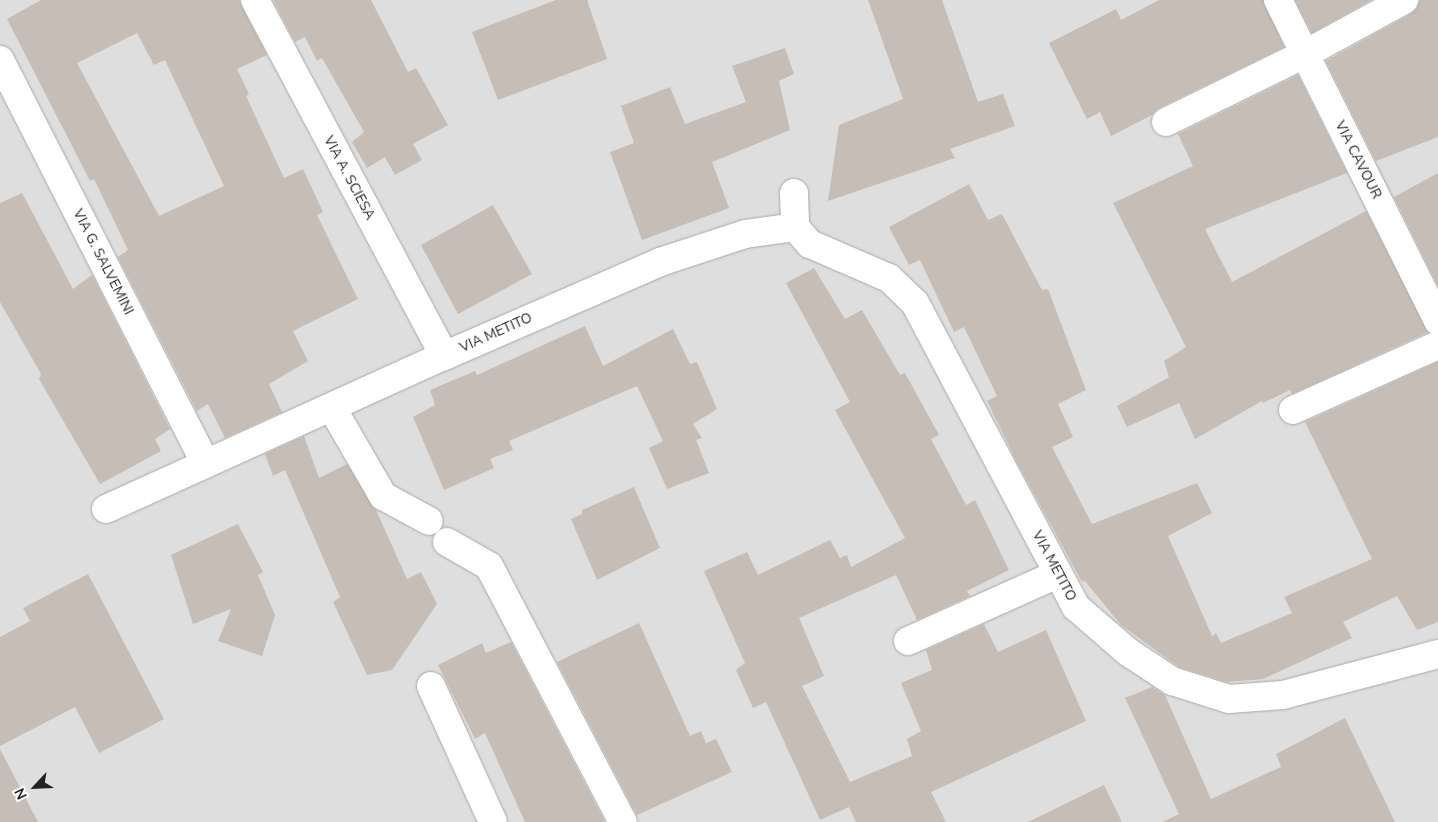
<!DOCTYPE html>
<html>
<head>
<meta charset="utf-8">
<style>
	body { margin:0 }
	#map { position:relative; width:1438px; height:822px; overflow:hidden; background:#f1ede7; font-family:"Nunito Sans",sans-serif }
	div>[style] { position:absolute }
	.residential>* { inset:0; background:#dfdede }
	.building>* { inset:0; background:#c6bdb6 }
	.roads { filter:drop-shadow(0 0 1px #a8a8a8) drop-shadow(0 0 1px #a8a8a8) }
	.street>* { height:28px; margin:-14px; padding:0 14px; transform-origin:14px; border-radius:14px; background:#fff }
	span { translate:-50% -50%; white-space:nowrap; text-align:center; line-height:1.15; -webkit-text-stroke:4px #fff; paint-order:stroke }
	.street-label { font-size:14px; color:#212121 }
	.north { position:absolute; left:10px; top:762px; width:50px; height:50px; -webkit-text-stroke:4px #fff; paint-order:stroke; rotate:245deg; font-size:14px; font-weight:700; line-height:20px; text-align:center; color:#212121 }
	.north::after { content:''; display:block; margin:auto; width:18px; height:22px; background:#212121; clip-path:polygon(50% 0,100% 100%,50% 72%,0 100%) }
</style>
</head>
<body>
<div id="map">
	<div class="residential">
		<i style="clip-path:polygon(0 0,1438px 0,1438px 822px,0 822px)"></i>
	</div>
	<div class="building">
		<i style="clip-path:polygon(evenodd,41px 0,239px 0,267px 55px,237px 69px,249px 94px,246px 96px,284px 178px,303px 169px,323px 212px,317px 215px,358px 299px,293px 331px,308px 361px,269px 384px,282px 412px,225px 438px,208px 404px,197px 411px,118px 257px,128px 250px,94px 179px,90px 181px,7px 19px,41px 0,137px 33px,154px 65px,165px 60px,224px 186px,159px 216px,77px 63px,137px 33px)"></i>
		<i style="clip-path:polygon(273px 0,371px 0,408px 72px,416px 68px,448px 125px,413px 144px,422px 160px,395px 175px,385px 157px,367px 168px,352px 142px,364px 132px,322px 58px,317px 61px,305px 37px,295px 42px)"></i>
		<i style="clip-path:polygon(556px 0,587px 0,607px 59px,498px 100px,472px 32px)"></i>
		<i style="clip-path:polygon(868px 0,942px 0,978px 102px,1003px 94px,1015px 126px,950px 149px,955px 158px,828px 201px,839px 125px,903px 99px)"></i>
		<i style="clip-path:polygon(1159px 0,1263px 0,1284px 47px,1159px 108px,1152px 115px,1111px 136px,1100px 112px,1087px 119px,1049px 43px,1116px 9px,1121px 20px)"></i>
		<i style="clip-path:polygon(1295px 0,1371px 0,1312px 33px)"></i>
		<i style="clip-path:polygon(1420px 0,1438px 0,1438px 137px,1376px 161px,1326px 61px,1411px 14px)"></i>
		<i style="clip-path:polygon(785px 48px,794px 74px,779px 81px,790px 130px,712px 162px,729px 208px,642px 240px,610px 152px,634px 143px,621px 106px,670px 87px,685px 124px,746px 102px,732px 66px)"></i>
		<i style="clip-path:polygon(1298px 75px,1347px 173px,1205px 229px,1232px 282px,1366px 211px,1428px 332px,1292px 394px,1290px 390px,1263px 403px,1262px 401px,1195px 439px,1179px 403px,1127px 427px,1117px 406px,1169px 377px,1164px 361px,1186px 347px,1113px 203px,1193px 166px,1178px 134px)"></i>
		<i style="clip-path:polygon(1438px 173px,1438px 286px,1394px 197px)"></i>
		<i style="clip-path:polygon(969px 184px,988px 220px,1002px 214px,1042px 290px,1048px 289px,1086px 390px,1058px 404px,1073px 437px,1052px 447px,1092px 524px,1197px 483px,1212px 513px,1168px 536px,1212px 636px,1216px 633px,1221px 643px,1292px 613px,1284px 597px,1372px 559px,1305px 422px,1438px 362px,1438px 622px,1417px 630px,1397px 596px,1343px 622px,1352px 638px,1263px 679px,1227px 682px,1179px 667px,1121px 625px,1085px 581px,1082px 582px,1018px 464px,987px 401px,997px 396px,964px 327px,954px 332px,920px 260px,909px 265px,889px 227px)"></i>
		<i style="clip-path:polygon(22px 193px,73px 289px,92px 275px,170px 429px,155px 439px,161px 451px,100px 484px,39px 379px,41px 374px,0 302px,0 203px)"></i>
		<i style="clip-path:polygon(493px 205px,532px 274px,458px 314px,421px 245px)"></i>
		<i style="clip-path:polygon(814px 268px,845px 319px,862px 310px,900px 375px,905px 373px,939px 435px,931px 439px,966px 505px,975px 500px,1009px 570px,967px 591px,970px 596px,917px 620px,896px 575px,799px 618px,824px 676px,802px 686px,850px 782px,912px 756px,907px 739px,921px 731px,901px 683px,932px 670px,926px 650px,984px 624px,998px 652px,1046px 630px,1086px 721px,931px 792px,946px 822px,856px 822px,849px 807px,820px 820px,766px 702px,753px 708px,736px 670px,745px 663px,704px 571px,747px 552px,758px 575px,830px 540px,840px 558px,847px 555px,851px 567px,905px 538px,835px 410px,850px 402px,786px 283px)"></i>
		<i style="clip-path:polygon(585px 326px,603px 366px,673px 329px,690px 364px,697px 362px,717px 409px,693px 424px,702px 438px,696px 440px,709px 473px,667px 489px,649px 448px,663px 441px,637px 386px,509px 441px,513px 450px,490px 459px,494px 468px,444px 490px,413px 417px,435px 405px,430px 390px,475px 371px,477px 375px)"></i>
		<i style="clip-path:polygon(304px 436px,319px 478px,347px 464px,376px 510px,407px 579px,421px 572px,437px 604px,392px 670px,367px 675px,333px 602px,340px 597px,285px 470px,273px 476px,265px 454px)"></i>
		<i style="clip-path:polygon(634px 487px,660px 548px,597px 580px,571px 519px,582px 514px,582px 510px)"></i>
		<i style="clip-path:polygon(238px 524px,263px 572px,258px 575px,275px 615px,262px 656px,218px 641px,231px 609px,193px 624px,171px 555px)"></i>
		<i style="clip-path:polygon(88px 574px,164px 719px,99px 753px,75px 707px,0 746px,0 637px,30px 621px,23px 608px)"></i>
		<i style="clip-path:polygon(639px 623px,690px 736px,701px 731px,706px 743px,716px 739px,732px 772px,637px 815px,557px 662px)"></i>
		<i style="clip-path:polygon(511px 642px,605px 822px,525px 822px,485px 733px,475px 739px,438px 665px,482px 643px,486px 653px)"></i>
		<i style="clip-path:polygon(1152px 687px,1165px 695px,1211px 799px,1281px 767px,1276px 754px,1345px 718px,1395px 822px,1162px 822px,1179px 814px,1125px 698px)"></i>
		<i style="clip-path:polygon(0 749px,38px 822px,0 822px)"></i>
		<i style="clip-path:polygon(1104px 785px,1122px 822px,1028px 822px)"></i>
	</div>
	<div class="roads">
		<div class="street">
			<i style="left:255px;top:0;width:403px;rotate:62deg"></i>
			<i style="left:1278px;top:0;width:359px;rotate:63.5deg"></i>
			<i style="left:0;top:60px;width:453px;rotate:63deg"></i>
			<i style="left:1166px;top:122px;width:155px;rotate:-26.1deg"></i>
			<i style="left:1305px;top:54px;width:113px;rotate:-28.6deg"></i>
			<i style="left:794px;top:193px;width:34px;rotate:88deg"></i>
			<i style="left:795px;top:227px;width:23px;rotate:49deg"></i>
			<i style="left:810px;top:244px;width:86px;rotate:23.3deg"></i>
			<i style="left:889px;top:278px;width:36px;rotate:44deg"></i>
			<i style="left:915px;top:303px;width:344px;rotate:62.1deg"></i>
			<i style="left:1076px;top:607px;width:69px;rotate:40.9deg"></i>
			<i style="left:1128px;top:652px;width:53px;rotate:33.4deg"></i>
			<i style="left:1172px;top:681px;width:60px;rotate:17.5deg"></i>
			<i style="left:1229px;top:699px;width:54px;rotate:-4.2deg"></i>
			<i style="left:1283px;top:695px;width:160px;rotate:-14.8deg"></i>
			<i style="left:332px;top:408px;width:102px;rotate:59.9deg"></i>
			<i style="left:383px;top:496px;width:52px;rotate:28.5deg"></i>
			<i style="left:1293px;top:410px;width:159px;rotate:-24.1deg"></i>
			<i style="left:106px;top:509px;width:371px;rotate:-24.4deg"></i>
			<i style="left:444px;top:356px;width:236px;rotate:-23.5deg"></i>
			<i style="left:660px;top:262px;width:89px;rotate:-18.2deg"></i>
			<i style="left:745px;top:234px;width:50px;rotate:-8deg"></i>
			<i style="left:447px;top:542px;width:48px;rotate:29.7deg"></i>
			<i style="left:489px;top:566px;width:289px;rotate:62.4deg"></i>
			<i style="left:908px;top:641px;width:164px;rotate:-24.1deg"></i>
			<i style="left:431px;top:686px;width:149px;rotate:65.5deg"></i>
		</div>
	</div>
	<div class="street-label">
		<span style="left:1358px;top:160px;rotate:63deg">VIA CAVOUR</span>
		<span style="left:349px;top:178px;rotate:62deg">VIA A. SCIESA</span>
		<span style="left:103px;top:262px;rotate:63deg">VIA G. SALVEMINI</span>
		<span style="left:496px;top:333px;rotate:-24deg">VIA METITO</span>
		<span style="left:1054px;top:566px;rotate:62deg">VIA METITO</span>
	</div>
	<div class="north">N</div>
</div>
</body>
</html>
